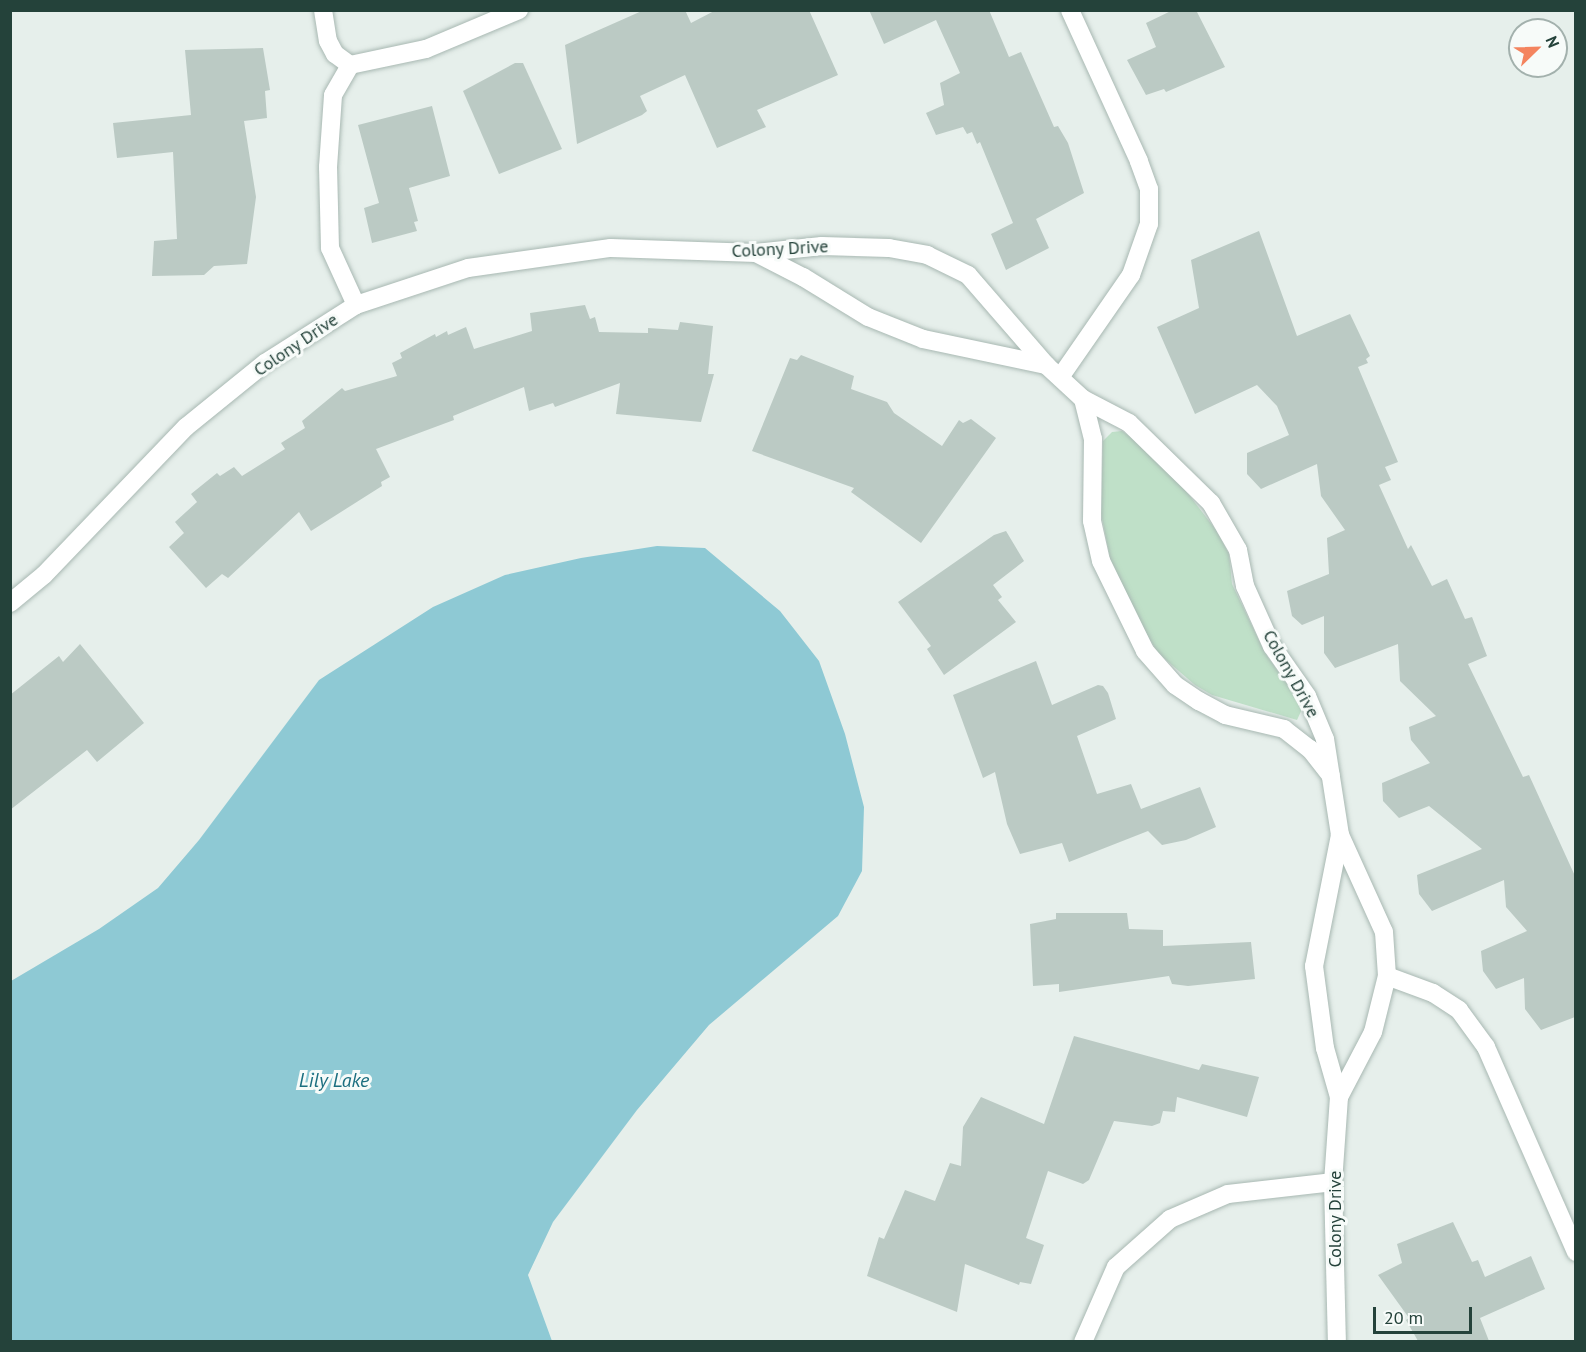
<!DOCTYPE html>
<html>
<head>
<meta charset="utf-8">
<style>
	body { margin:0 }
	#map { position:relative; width:1586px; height:1352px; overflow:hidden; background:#e6efeb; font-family:"PT Sans",sans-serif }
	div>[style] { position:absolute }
	.green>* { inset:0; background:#bfe0c8 }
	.water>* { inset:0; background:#8ec9d4 }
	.building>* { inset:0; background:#bbcac4 }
	.roads { filter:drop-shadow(0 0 2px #a8b8b2) drop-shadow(0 0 2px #a8b8b2) }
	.street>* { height:18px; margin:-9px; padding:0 9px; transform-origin:9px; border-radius:9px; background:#fff }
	span { translate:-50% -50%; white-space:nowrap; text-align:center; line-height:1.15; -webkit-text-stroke:6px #f7fbf9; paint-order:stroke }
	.street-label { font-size:18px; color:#24423a }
	.water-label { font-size:20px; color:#1c6f80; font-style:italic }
	.frame { position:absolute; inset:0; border:12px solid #24423a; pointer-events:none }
	.north { position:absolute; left:1508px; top:18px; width:60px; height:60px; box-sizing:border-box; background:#f7fbf9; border:2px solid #a3b1ad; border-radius:50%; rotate:67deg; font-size:16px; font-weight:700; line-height:24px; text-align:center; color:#24423a }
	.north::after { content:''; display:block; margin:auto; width:21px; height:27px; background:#f4845f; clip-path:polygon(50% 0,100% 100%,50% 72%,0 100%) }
	.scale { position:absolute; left:1373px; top:1307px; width:99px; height:27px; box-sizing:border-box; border:3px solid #24423a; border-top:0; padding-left:8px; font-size:18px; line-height:21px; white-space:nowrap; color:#24423a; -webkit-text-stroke:4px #f7fbf9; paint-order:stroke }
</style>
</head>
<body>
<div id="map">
	<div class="green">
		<i style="clip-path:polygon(1122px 431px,1144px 446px,1179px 482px,1216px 530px,1229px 554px,1232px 584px,1265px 653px,1303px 707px,1297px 720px,1212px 695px,1195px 685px,1158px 653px,1131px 608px,1111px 563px,1101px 513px,1103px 441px,1112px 432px)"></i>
	</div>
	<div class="water">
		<i style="clip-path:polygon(657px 546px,705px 548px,780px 611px,819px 661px,845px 734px,864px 807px,862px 871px,838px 916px,709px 1025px,637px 1110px,553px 1222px,528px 1275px,552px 1341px,11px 1341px,11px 981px,99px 929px,158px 888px,199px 840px,319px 680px,433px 607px,505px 575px,581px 558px)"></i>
	</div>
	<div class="building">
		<i style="clip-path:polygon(644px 10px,685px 10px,691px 23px,716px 10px,809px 10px,838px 75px,757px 110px,766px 127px,717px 148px,685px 75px,640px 96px,647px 111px,642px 115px,577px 144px,565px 45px)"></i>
		<i style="clip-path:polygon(869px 10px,989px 10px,1009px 57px,1021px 52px,1054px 127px,1058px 126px,1068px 143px,1084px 193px,1036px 219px,1049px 248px,1006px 270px,991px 234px,1013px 223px,980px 142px,977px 144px,972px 132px,967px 134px,963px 127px,936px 135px,926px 113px,944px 105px,940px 83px,960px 73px,936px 20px,884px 44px)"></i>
		<i style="clip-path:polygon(1173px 10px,1196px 10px,1225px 67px,1166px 92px,1164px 89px,1146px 95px,1127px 60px,1156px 47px,1146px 23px)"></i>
		<i style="clip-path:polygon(263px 48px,270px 90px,265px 91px,267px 118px,244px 121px,256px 197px,247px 264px,214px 266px,204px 275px,152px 276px,154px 241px,177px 239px,173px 152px,117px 158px,113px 123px,191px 115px,185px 50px)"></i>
		<i style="clip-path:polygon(515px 63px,523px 63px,562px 149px,499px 174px,463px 91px)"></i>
		<i style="clip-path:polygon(432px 106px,450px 176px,409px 188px,418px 221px,414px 222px,417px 231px,372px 243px,364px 208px,379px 203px,358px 125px)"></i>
		<i style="clip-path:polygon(1259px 231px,1297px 336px,1350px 314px,1370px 356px,1366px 359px,1368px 363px,1358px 367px,1398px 462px,1385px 467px,1391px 480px,1379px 485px,1408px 549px,1411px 545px,1432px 586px,1447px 579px,1465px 619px,1472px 617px,1487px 656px,1468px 664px,1523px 777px,1529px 775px,1575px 876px,1575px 1017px,1541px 1030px,1525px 1009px,1524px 978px,1496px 989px,1483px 971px,1481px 951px,1527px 931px,1506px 907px,1504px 880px,1432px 911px,1419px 894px,1417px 875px,1482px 849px,1429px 806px,1399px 818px,1383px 801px,1382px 783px,1430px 763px,1411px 740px,1409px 727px,1436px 716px,1400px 681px,1398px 644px,1335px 668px,1324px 653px,1324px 616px,1302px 625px,1292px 616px,1287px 591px,1329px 574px,1327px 538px,1345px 530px,1321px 496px,1317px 464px,1261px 489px,1247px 474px,1247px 453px,1289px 435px,1277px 406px,1257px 385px,1195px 414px,1157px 327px,1199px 308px,1191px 260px)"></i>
		<i style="clip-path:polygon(585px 305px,590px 319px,595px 317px,599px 332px,648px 333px,648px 328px,678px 330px,680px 322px,713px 326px,708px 374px,714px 374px,701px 422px,616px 414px,620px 383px,555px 407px,553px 403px,529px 411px,524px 387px,453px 416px,454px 420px,376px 449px,390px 477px,381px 482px,382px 486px,311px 531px,299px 512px,228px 578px,222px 574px,206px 588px,169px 547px,184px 533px,175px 522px,197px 502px,191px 494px,217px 473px,220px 476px,234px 467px,242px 476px,285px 449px,281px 443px,305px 428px,302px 421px,342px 388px,345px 391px,397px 376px,392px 363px,402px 358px,400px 353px,435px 334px,436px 337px,447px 331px,448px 335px,466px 327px,474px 349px,532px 331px,530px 313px)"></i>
		<i style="clip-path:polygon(801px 355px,854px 376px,851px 389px,887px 402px,894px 413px,942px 446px,959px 420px,963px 423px,971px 419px,996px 438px,921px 543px,851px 492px,854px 488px,752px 451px,790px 358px,797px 360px)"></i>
		<i style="clip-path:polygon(1006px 531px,1024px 561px,993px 585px,1002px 597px,998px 600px,1016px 622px,944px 675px,927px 649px,931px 646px,898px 602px,994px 535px)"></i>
		<i style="clip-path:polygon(80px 644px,144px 723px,97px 762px,87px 750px,10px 810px,10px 695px,59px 656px,63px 662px)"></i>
		<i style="clip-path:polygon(1036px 661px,1052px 705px,1098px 685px,1103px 686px,1108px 693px,1116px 719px,1077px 736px,1097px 794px,1131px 784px,1141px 809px,1200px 787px,1216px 827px,1186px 840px,1162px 845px,1148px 831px,1069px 862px,1062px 843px,1020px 854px,1007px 824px,995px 772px,983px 778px,953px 695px)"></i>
		<i style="clip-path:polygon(1056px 913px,1127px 913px,1129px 929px,1163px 930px,1163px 946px,1251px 942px,1255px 979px,1188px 986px,1172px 984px,1169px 976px,1059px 992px,1059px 984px,1033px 986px,1030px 924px,1056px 919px)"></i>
		<i style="clip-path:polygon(1074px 1036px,1199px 1070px,1202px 1064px,1259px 1077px,1247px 1117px,1177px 1097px,1175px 1112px,1163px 1111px,1160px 1123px,1152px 1126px,1114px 1121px,1089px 1180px,1083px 1184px,1048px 1171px,1026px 1238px,1044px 1245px,1031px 1284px,1020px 1282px,1019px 1285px,965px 1264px,957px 1312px,867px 1276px,879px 1237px,884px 1239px,905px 1190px,935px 1201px,950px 1163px,961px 1166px,963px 1127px,981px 1097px,1044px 1124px)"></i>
		<i style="clip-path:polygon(1453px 1222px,1472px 1262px,1478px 1260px,1485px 1277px,1531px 1256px,1545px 1289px,1480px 1318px,1489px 1341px,1418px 1341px,1406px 1320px,1409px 1318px,1378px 1275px,1402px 1263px,1397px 1244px)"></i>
	</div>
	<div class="roads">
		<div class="street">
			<i style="left:323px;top:10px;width:31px;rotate:81deg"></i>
			<i style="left:328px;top:41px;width:15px;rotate:62deg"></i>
			<i style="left:335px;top:54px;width:19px;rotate:36deg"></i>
			<i style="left:756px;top:253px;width:53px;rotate:27.1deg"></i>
			<i style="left:803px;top:277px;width:76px;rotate:31.6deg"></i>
			<i style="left:868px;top:317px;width:59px;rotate:21.8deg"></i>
			<i style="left:923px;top:339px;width:126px;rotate:11.9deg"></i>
			<i style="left:356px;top:305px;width:63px;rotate:-114.5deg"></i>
			<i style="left:330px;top:248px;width:81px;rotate:-91.4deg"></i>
			<i style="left:328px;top:167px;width:72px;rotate:-86deg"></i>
			<i style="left:333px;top:95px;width:34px;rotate:-60deg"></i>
			<i style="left:350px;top:65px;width:78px;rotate:-11.9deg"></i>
			<i style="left:426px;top:49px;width:101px;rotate:-22.8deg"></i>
			<i style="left:1061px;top:376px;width:123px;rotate:-55.3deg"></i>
			<i style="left:1131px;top:275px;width:54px;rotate:-70.6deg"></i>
			<i style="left:1149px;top:224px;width:35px;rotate:-90deg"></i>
			<i style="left:1149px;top:189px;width:30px;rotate:-110deg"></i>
			<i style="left:1139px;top:161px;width:166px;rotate:-114.6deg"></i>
			<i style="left:1083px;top:399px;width:41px;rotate:76deg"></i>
			<i style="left:1093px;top:439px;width:82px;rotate:90.7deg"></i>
			<i style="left:1092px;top:521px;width:41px;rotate:77.3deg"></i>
			<i style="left:1101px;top:561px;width:100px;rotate:63.9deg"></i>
			<i style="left:1145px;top:651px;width:45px;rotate:48.6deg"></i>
			<i style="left:1175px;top:685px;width:29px;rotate:34deg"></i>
			<i style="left:1199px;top:701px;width:30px;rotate:28deg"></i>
			<i style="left:1225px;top:715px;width:61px;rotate:13.3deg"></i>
			<i style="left:1284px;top:729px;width:33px;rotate:38deg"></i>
			<i style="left:1310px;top:749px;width:34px;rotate:52deg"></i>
			<i style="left:10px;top:603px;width:44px;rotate:-39.5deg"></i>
			<i style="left:44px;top:575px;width:205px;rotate:-46.2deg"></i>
			<i style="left:186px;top:427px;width:102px;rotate:-39deg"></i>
			<i style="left:265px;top:363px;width:108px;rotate:-32.5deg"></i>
			<i style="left:356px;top:305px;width:118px;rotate:-18.3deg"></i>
			<i style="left:468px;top:268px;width:144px;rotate:-8deg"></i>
			<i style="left:611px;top:248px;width:145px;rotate:2deg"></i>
			<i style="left:756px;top:253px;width:66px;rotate:-6.1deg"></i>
			<i style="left:822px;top:246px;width:67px;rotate:1.7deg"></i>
			<i style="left:889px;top:248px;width:39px;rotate:10deg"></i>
			<i style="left:927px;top:255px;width:46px;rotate:26deg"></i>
			<i style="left:968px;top:275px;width:119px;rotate:49.1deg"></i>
			<i style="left:1046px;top:365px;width:50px;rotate:42.6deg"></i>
			<i style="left:1083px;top:399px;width:52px;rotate:27.6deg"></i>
			<i style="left:1129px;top:423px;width:115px;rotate:44.3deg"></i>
			<i style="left:1211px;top:503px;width:54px;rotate:60.1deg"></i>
			<i style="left:1238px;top:550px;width:37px;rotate:79deg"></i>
			<i style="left:1245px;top:586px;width:66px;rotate:65.8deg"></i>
			<i style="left:1272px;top:646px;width:61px;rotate:55deg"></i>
			<i style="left:1307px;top:696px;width:47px;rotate:67.3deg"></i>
			<i style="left:1325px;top:739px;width:97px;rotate:81.1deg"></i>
			<i style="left:1340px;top:835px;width:134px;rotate:101.2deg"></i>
			<i style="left:1314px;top:966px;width:83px;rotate:82.4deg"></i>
			<i style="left:1325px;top:1048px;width:51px;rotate:74.1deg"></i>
			<i style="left:1339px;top:1097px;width:85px;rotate:94deg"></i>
			<i style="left:1333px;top:1182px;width:160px;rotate:88.6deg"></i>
			<i style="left:1387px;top:976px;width:49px;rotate:20.3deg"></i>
			<i style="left:1433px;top:993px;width:31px;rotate:33deg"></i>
			<i style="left:1459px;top:1010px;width:46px;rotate:53.9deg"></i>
			<i style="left:1486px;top:1047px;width:224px;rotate:66.3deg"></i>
			<i style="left:1339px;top:1097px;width:73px;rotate:-62.4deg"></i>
			<i style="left:1373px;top:1032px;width:58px;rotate:-76deg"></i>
			<i style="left:1387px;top:976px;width:44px;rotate:-93.9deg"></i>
			<i style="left:1384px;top:932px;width:107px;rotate:-114.4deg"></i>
			<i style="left:1083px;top:1342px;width:82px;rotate:-66.3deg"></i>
			<i style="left:1116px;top:1267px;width:72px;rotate:-41.6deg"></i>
			<i style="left:1170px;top:1219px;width:63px;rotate:-23.3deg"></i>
			<i style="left:1228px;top:1194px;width:106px;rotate:-6.5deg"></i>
		</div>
	</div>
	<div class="street-label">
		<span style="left:780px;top:249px;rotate:-3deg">Colony Drive</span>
		<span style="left:296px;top:345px;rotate:-34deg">Colony Drive</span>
		<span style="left:1291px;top:674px;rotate:61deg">Colony Drive</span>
		<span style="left:1335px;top:1219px;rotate:-90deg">Colony Drive</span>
	</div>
	<div class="water-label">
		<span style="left:334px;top:1080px">Lily Lake</span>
	</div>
	<div class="frame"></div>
	<div class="north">N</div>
	<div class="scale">20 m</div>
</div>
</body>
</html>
